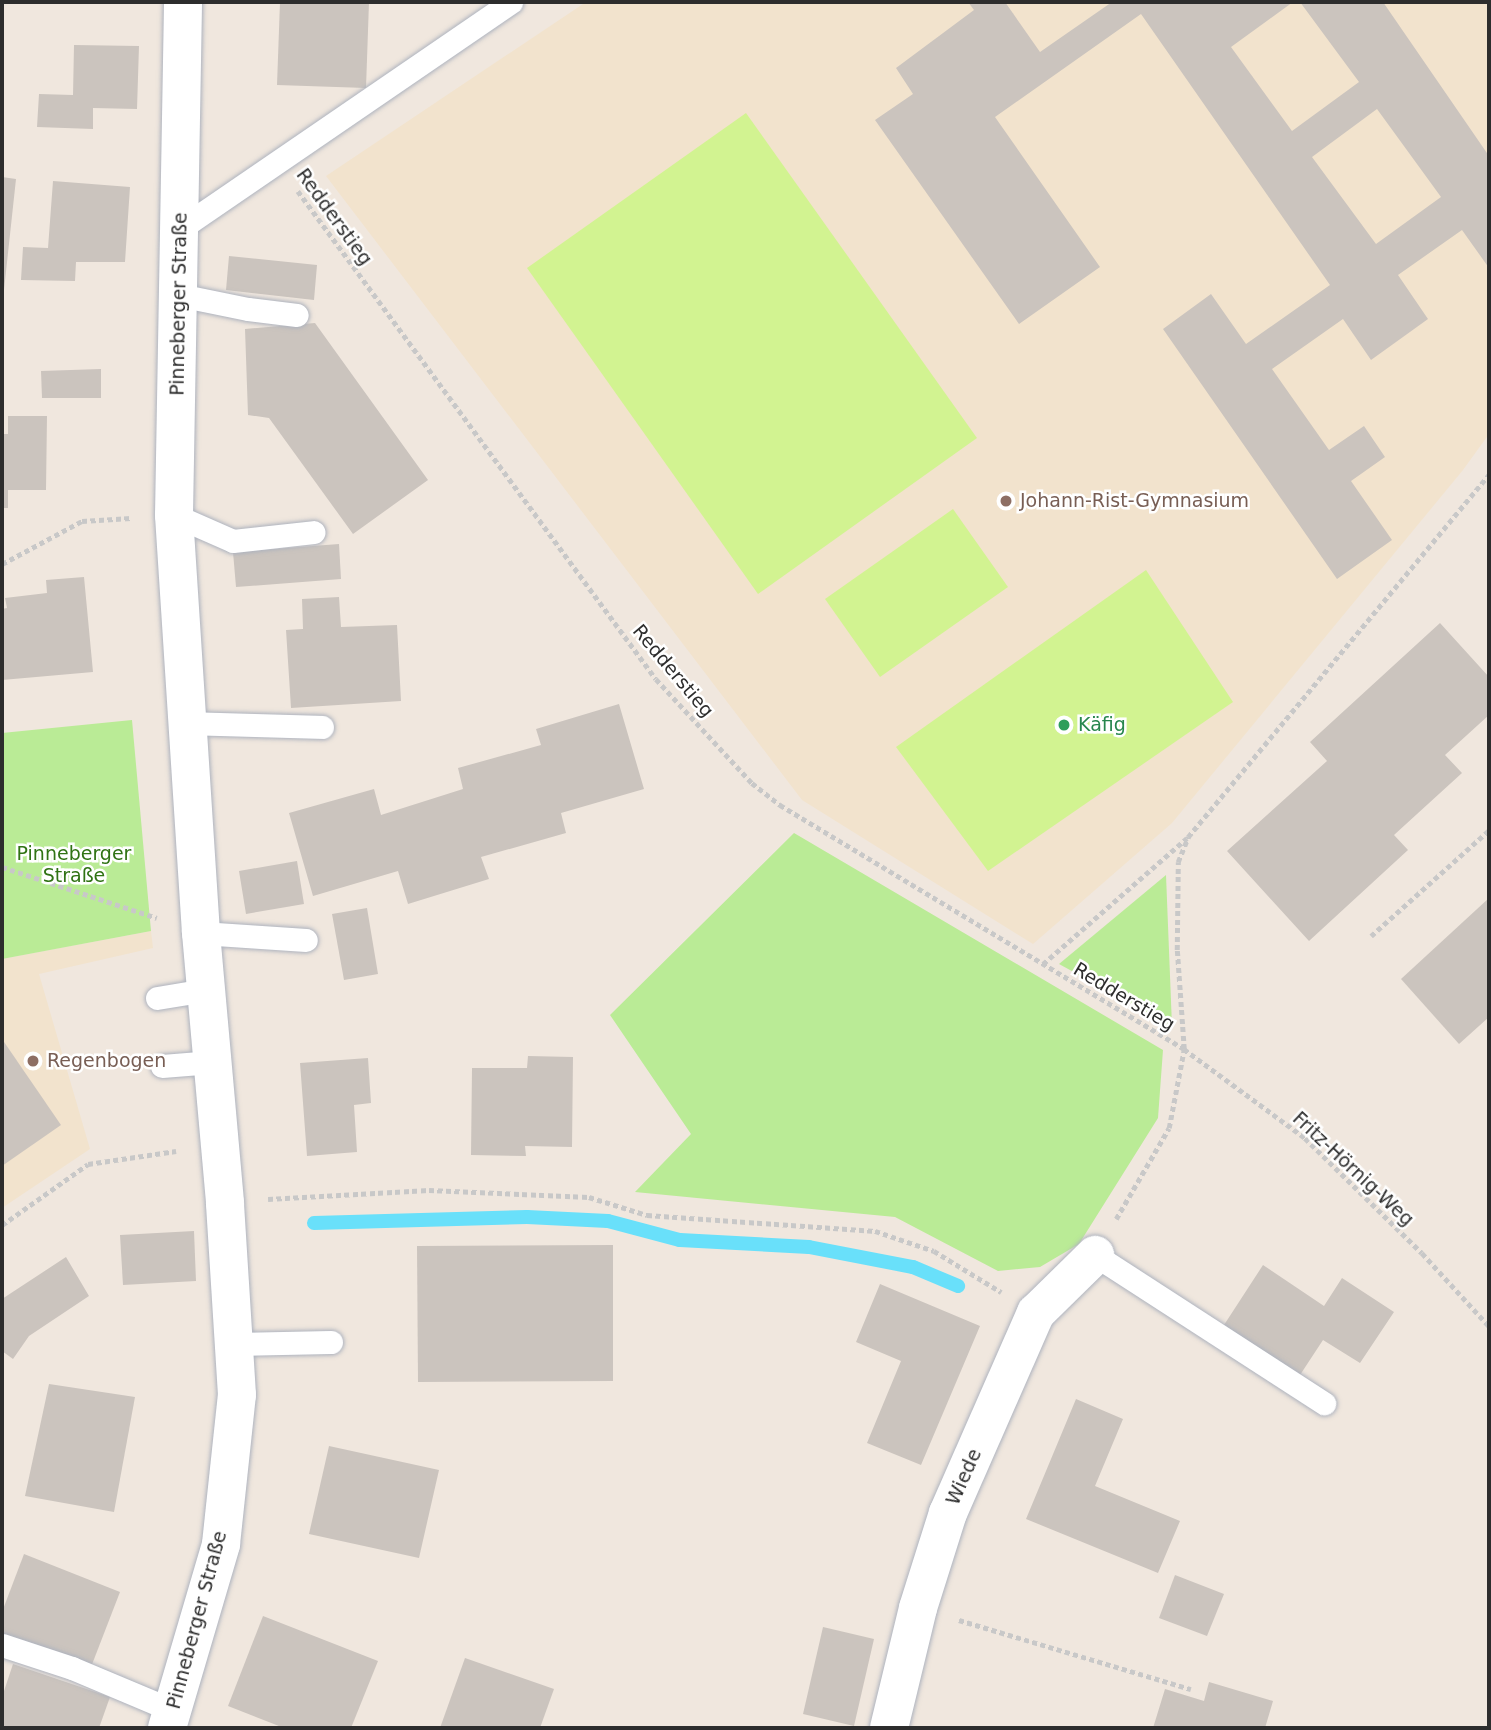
<!DOCTYPE html>
<html>
<head>
<meta charset="utf-8">
<style>
	body { margin:0 }
	#map { position:relative; width:1491px; height:1730px; overflow:hidden; background:#f0e7de; font-family:"DejaVu Sans",sans-serif }
	div>[style] { position:absolute }
	.education>* { inset:0; background:#f2e3cd }
	.green>* { inset:0; background:#baeb96 }
	.pitch>* { inset:0; background:#d2f391 }
	.stream>* { height:14px; margin:-7px; padding:0 7px; transform-origin:7px; border-radius:7px; background:#69e0fa }
	.building>* { inset:0; background:#cbc4be }
	.path>* { height:4.5px; margin-top:-2.25px; transform-origin:0; background:repeating-linear-gradient(90deg,#c8c8c8 0 5px,transparent 0 8.5px) }
	.roads { filter:drop-shadow(0 0 2px #aeb3be) drop-shadow(0 0 2px #aeb3be) }
	.service>* { height:23px; margin:-11.5px; padding:0 11.5px; transform-origin:11.5px; border-radius:11.5px; background:#fff }
	.minor>* { height:38px; margin:-19px; padding:0 19px; transform-origin:19px; border-radius:19px; background:#fff }
	.secondary>* { height:38px; margin:-19px; padding:0 19px; transform-origin:19px; border-radius:19px; background:#fff }
	.dots>* { width:19px; height:19px; translate:-50% -50%; box-sizing:border-box; border:4px solid #fff; border-radius:50% }
	span { translate:-50% -50%; white-space:nowrap; text-align:center; line-height:1.15; -webkit-text-stroke:5px #fff; paint-order:stroke }
	.street-label { font-size:19px; color:#2d2d2d }
	.education-label { font-size:19px; color:#785e54 }
	.left { translate:0 -50%; text-align:left }
	.leisure-label { font-size:19px; color:#27864d }
	.park-label { font-size:19px; color:#307314 }
	.frame { position:absolute; inset:0; border:4px solid #2d2d2d; pointer-events:none }
</style>
</head>
<body>
<div id="map">
	<div class="education">
		<i style="clip-path:polygon(586px 2px,1489px 2px,1489px 434px,1463px 470px,1172px 823px,1033px 944px,802px 800px,326px 176px)"></i>
		<i style="clip-path:polygon(151px 931px,153px 948px,39px 974px,90px 1149px,2px 1208px,2px 959px)"></i>
	</div>
	<div class="green">
		<i style="clip-path:polygon(132px 720px,151px 931px,2px 959px,2px 733px)"></i>
		<i style="clip-path:polygon(794px 833px,1163px 1050px,1158px 1118px,1079px 1244px,1040px 1267px,998px 1271px,895px 1217px,635px 1192px,691px 1134px,610px 1015px)"></i>
		<i style="clip-path:polygon(1166px 875px,1172px 1026px,1059px 964px)"></i>
	</div>
	<div class="pitch">
		<i style="clip-path:polygon(746px 113px,977px 438px,758px 594px,527px 268px)"></i>
		<i style="clip-path:polygon(953px 509px,1008px 587px,880px 677px,825px 599px)"></i>
		<i style="clip-path:polygon(1146px 570px,1233px 702px,988px 871px,896px 747px)"></i>
	</div>
	<div class="stream">
		<i style="left:314px;top:1223px;width:213px;rotate:-1.6deg"></i>
		<i style="left:527px;top:1217px;width:81px;rotate:2.8deg"></i>
		<i style="left:608px;top:1221px;width:74px;rotate:14.8deg"></i>
		<i style="left:680px;top:1240px;width:129px;rotate:3.1deg"></i>
		<i style="left:809px;top:1247px;width:106px;rotate:10.9deg"></i>
		<i style="left:913px;top:1267px;width:49px;rotate:22.9deg"></i>
	</div>
	<div class="building">
		<i style="clip-path:polygon(280px 2px,369px 2px,366px 88px,277px 85px)"></i>
		<i style="clip-path:polygon(evenodd,968px 2px,1005px 2px,1040px 52px,1112px 2px,1293px 2px,1231px 47px,1292px 131px,1359px 82px,1300px 2px,1383px 2px,1489px 156px,1489px 268px,1462px 230px,1398px 275px,1428px 319px,1371px 360px,1343px 319px,1272px 369px,1329px 450px,1364px 426px,1385px 457px,1351px 481px,1392px 540px,1337px 579px,1163px 329px,1211px 294px,1246px 344px,1330px 285px,1141px 14px,995px 117px,1100px 267px,1019px 324px,875px 120px,913px 94px,896px 68px,974px 10px,968px 2px,1377px 109px,1441px 197px,1376px 244px,1312px 157px,1377px 109px)"></i>
		<i style="clip-path:polygon(74px 45px,139px 46px,137px 109px,93px 108px,93px 129px,37px 127px,39px 94px,73px 95px)"></i>
		<i style="clip-path:polygon(2px 177px,16px 179px,4px 290px,2px 290px)"></i>
		<i style="clip-path:polygon(53px 181px,130px 187px,125px 262px,76px 262px,75px 281px,21px 280px,23px 247px,48px 248px)"></i>
		<i style="clip-path:polygon(229px 256px,317px 265px,314px 300px,226px 290px)"></i>
		<i style="clip-path:polygon(315px 323px,428px 480px,353px 534px,269px 418px,248px 415px,245px 329px)"></i>
		<i style="clip-path:polygon(101px 369px,101px 398px,42px 398px,41px 371px)"></i>
		<i style="clip-path:polygon(8px 416px,47px 416px,46px 490px,8px 490px,8px 508px,2px 508px,2px 434px,8px 434px)"></i>
		<i style="clip-path:polygon(339px 544px,341px 579px,236px 587px,233px 552px)"></i>
		<i style="clip-path:polygon(84px 577px,93px 672px,2px 680px,2px 609px,7px 608px,5px 598px,47px 593px,46px 580px)"></i>
		<i style="clip-path:polygon(339px 597px,341px 627px,397px 625px,401px 701px,291px 708px,286px 630px,303px 629px,302px 599px)"></i>
		<i style="clip-path:polygon(1440px 623px,1489px 677px,1489px 715px,1445px 755px,1462px 773px,1394px 835px,1408px 850px,1309px 941px,1227px 851px,1327px 761px,1310px 742px)"></i>
		<i style="clip-path:polygon(619px 704px,644px 789px,561px 813px,566px 833px,481px 857px,489px 879px,408px 904px,398px 871px,313px 896px,289px 813px,374px 789px,381px 815px,463px 789px,458px 768px,541px 745px,536px 729px)"></i>
		<i style="clip-path:polygon(297px 861px,304px 904px,246px 914px,239px 871px)"></i>
		<i style="clip-path:polygon(1489px 898px,1489px 1017px,1459px 1044px,1401px 979px)"></i>
		<i style="clip-path:polygon(367px 908px,378px 974px,344px 980px,332px 914px)"></i>
		<i style="clip-path:polygon(2px 1039px,61px 1125px,2px 1166px)"></i>
		<i style="clip-path:polygon(528px 1056px,573px 1057px,572px 1147px,525px 1146px,526px 1156px,471px 1155px,472px 1068px,527px 1068px)"></i>
		<i style="clip-path:polygon(368px 1058px,371px 1103px,354px 1105px,357px 1152px,307px 1156px,300px 1063px)"></i>
		<i style="clip-path:polygon(194px 1231px,196px 1281px,123px 1285px,120px 1235px)"></i>
		<i style="clip-path:polygon(613px 1245px,613px 1381px,418px 1382px,417px 1246px)"></i>
		<i style="clip-path:polygon(66px 1257px,89px 1296px,29px 1336px,13px 1359px,2px 1351px,2px 1299px)"></i>
		<i style="clip-path:polygon(1263px 1265px,1324px 1306px,1342px 1278px,1394px 1312px,1360px 1363px,1323px 1340px,1300px 1375px,1224px 1325px)"></i>
		<i style="clip-path:polygon(880px 1284px,980px 1326px,921px 1465px,867px 1443px,901px 1361px,856px 1342px)"></i>
		<i style="clip-path:polygon(49px 1384px,135px 1397px,114px 1512px,25px 1496px)"></i>
		<i style="clip-path:polygon(1076px 1399px,1123px 1419px,1095px 1486px,1180px 1521px,1158px 1573px,1026px 1519px)"></i>
		<i style="clip-path:polygon(329px 1446px,439px 1470px,419px 1558px,309px 1534px)"></i>
		<i style="clip-path:polygon(24px 1554px,120px 1592px,91px 1667px,2px 1633px,2px 1612px)"></i>
		<i style="clip-path:polygon(1175px 1575px,1224px 1594px,1207px 1636px,1159px 1618px)"></i>
		<i style="clip-path:polygon(263px 1616px,378px 1661px,351px 1728px,284px 1728px,228px 1706px)"></i>
		<i style="clip-path:polygon(823px 1627px,874px 1639px,854px 1726px,803px 1714px)"></i>
		<i style="clip-path:polygon(465px 1658px,554px 1689px,540px 1728px,440px 1728px)"></i>
		<i style="clip-path:polygon(13px 1664px,110px 1697px,99px 1728px,2px 1728px,2px 1697px)"></i>
		<i style="clip-path:polygon(1209px 1682px,1273px 1701px,1265px 1728px,1153px 1728px,1165px 1689px,1204px 1701px)"></i>
	</div>
	<div class="path">
		<i style="left:298px;top:191px;width:605px;rotate:53.74deg"></i>
		<i style="left:656px;top:679px;width:142px;rotate:47.3deg"></i>
		<i style="left:752px;top:783px;width:36px;rotate:38deg"></i>
		<i style="left:780px;top:805px;width:472px;rotate:31.1deg"></i>
		<i style="left:1184px;top:1049px;width:150px;rotate:36.3deg"></i>
		<i style="left:1305px;top:1138px;width:164px;rotate:44.5deg"></i>
		<i style="left:1422px;top:1253px;width:99px;rotate:47.5deg"></i>
		<i style="left:2px;top:564px;width:91px;rotate:-28.3deg"></i>
		<i style="left:82px;top:521px;width:49px;rotate:-3.5deg"></i>
		<i style="left:2px;top:867px;width:163px;rotate:18.2deg"></i>
		<i style="left:1371px;top:936px;width:159px;rotate:-41.9deg"></i>
		<i style="left:1043px;top:964px;width:191px;rotate:-41.2deg"></i>
		<i style="left:268px;top:1199px;width:161px;rotate:-3.2deg"></i>
		<i style="left:429px;top:1190px;width:160px;rotate:2.5deg"></i>
		<i style="left:589px;top:1197px;width:61px;rotate:17.2deg"></i>
		<i style="left:647px;top:1215px;width:229px;rotate:4deg"></i>
		<i style="left:875px;top:1231px;width:62px;rotate:18.7deg"></i>
		<i style="left:934px;top:1251px;width:79px;rotate:31.5deg"></i>
		<i style="left:1116px;top:1219px;width:105px;rotate:-59.8deg"></i>
		<i style="left:1169px;top:1128px;width:80px;rotate:-79.2deg"></i>
		<i style="left:1184px;top:1049px;width:99px;rotate:-94deg"></i>
		<i style="left:1177px;top:950px;width:88px;rotate:-89.3deg"></i>
		<i style="left:1178px;top:862px;width:27px;rotate:-68deg"></i>
		<i style="left:1188px;top:837px;width:471px;rotate:-50.3deg"></i>
		<i style="left:2px;top:1225px;width:105px;rotate:-35.3deg"></i>
		<i style="left:88px;top:1164px;width:89px;rotate:-8.4deg"></i>
		<i style="left:959px;top:1620px;width:242px;rotate:16.6deg"></i>
	</div>
	<div class="roads">
		<div class="service">
			<i style="left:181px;top:228px;width:400px;rotate:-34.4deg"></i>
			<i style="left:179px;top:295px;width:70px;rotate:11.5deg"></i>
			<i style="left:248px;top:309px;width:49px;rotate:7deg"></i>
			<i style="left:174px;top:515px;width:64px;rotate:23.8deg"></i>
			<i style="left:233px;top:541px;width:81px;rotate:-6.3deg"></i>
			<i style="left:187px;top:723px;width:135px;rotate:1.7deg"></i>
			<i style="left:201px;top:933px;width:105px;rotate:3.8deg"></i>
			<i style="left:157px;top:998px;width:50px;rotate:-9.3deg"></i>
			<i style="left:162px;top:1066px;width:50px;rotate:-4.6deg"></i>
			<i style="left:1095px;top:1255px;width:273px;rotate:32.9deg"></i>
			<i style="left:234px;top:1344px;width:97px;rotate:-1.2deg"></i>
			<i style="left:2px;top:1645px;width:74px;rotate:18.2deg"></i>
			<i style="left:72px;top:1668px;width:108px;rotate:22.8deg"></i>
		</div>
		<div class="minor">
			<i style="left:889px;top:1728px;width:123px;rotate:-76.4deg"></i>
			<i style="left:918px;top:1608px;width:100px;rotate:-72.5deg"></i>
			<i style="left:948px;top:1513px;width:219px;rotate:-66.3deg"></i>
			<i style="left:1036px;top:1313px;width:83px;rotate:-44.5deg"></i>
		</div>
		<div class="secondary">
			<i style="left:167px;top:1728px;width:192px;rotate:-73.6deg"></i>
			<i style="left:221px;top:1544px;width:150px;rotate:-83.9deg"></i>
			<i style="left:237px;top:1395px;width:193px;rotate:-93.6deg"></i>
			<i style="left:225px;top:1202px;width:270px;rotate:-95.1deg"></i>
			<i style="left:201px;top:933px;width:419px;rotate:-93.7deg"></i>
			<i style="left:174px;top:515px;width:513px;rotate:-88.99deg"></i>
		</div>
	</div>
	<div class="dots">
		<i style="left:1006px;top:501px;background:#8d6e63"></i>
		<i style="left:1064px;top:725px;background:#2e9e5b"></i>
		<i style="left:33px;top:1061px;background:#8d6e63"></i>
	</div>
	<div class="street-label">
		<span style="left:334px;top:217px;rotate:54deg">Redderstieg</span>
		<span style="left:179px;top:304px;rotate:-89deg">Pinneberger Straße</span>
		<span style="left:673px;top:671px;rotate:50deg">Redderstieg</span>
		<span style="left:1124px;top:997px;rotate:31deg">Redderstieg</span>
		<span style="left:1353px;top:1169px;rotate:43deg">Fritz-Hörnig-Weg</span>
		<span style="left:964px;top:1477px;rotate:-66deg">Wiede</span>
		<span style="left:197px;top:1620px;rotate:-75deg">Pinneberger Straße</span>
	</div>
	<div class="education-label">
		<span class="left" style="left:1020px;top:501px">Johann-Rist-Gymnasium</span>
		<span class="left" style="left:47px;top:1061px">Regenbogen</span>
	</div>
	<div class="leisure-label">
		<span class="left" style="left:1078px;top:725px">Käfig</span>
	</div>
	<div class="park-label">
		<span style="left:74px;top:865px">Pinneberger<br>Straße</span>
	</div>
	<div class="frame"></div>
</div>
</body>
</html>
